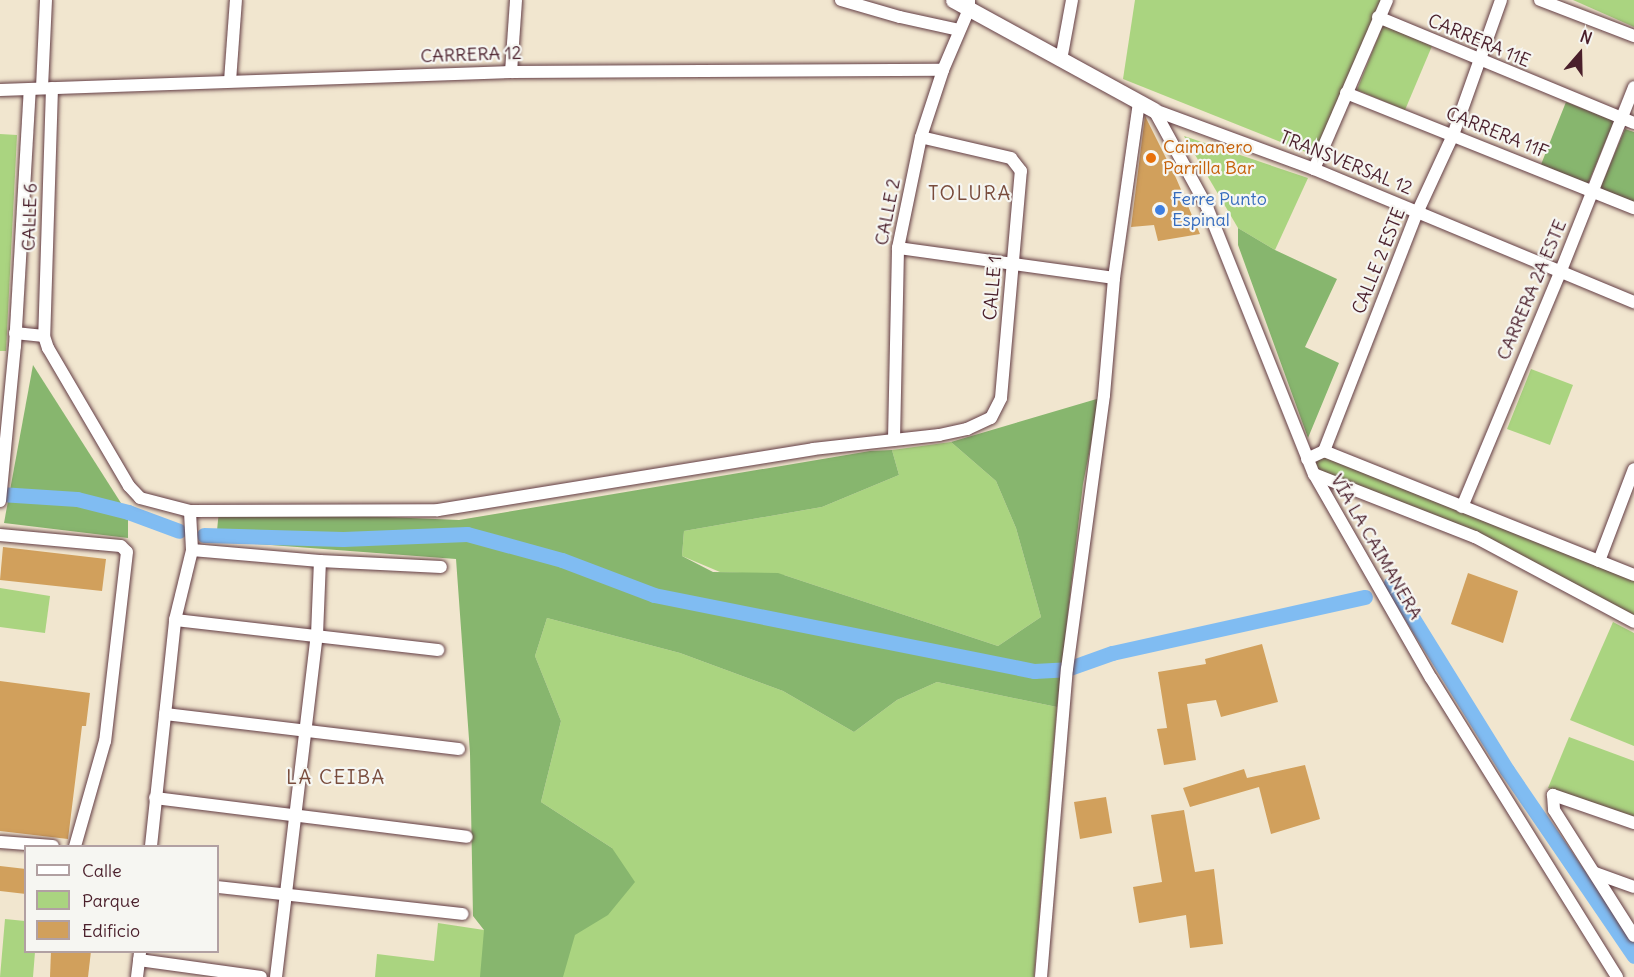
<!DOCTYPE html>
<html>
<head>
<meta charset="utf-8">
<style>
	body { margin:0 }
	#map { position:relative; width:1634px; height:977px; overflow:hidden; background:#f1e6cf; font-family:Delius,sans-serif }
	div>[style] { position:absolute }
	.green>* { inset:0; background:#aad480 }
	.forest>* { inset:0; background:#87b66e }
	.canal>* { height:15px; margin:-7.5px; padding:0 7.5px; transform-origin:7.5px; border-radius:7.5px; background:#80bcf2 }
	.building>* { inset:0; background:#d1a05c }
	.roads { filter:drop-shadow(0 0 2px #633d44) drop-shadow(0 0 2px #633d44) }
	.minor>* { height:12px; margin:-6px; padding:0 6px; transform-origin:6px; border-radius:6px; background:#fff }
	.tertiary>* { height:15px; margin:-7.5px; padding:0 7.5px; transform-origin:7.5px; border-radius:7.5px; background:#fff }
	.dots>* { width:16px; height:16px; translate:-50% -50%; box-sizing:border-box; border:3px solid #f6f6f2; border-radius:50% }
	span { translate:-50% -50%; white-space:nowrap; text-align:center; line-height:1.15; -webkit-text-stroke:4.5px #f6f6f2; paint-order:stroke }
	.street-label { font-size:18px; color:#4a1f2b }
	.food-label { font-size:18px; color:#c56008 }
	.left { translate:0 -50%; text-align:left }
	.shop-label { font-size:18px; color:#366cbe }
	.neighbourhood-label { font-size:20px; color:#794c3c; letter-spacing:1.5px }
	.legend { position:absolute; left:24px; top:845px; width:195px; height:108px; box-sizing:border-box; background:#f6f6f2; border:2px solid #b1a0a2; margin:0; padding:8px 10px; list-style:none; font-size:18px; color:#4a1f2b }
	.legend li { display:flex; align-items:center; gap:12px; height:30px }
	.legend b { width:30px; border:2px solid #b1a0a2 }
	.north { position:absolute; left:1550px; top:24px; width:60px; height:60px; -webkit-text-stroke:4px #f6f6f2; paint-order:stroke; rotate:20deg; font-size:16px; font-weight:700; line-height:24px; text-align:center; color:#4a1f2b }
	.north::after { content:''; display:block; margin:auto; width:21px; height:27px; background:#4a1f2b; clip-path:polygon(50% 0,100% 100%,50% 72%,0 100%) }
</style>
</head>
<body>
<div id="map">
	<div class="green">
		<i style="clip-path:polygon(1135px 0,1385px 0,1313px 155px,1123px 79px)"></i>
		<i style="clip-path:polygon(1573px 0,1634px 0,1634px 27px)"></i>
		<i style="clip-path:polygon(1383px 25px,1432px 46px,1405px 110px,1357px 90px)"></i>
		<i style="clip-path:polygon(0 134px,17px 135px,6px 351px,0 351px)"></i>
		<i style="clip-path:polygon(1184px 136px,1308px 178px,1275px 250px,1238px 228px)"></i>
		<i style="clip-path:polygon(1531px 369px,1573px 385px,1550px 445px,1507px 429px)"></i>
		<i style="clip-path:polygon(951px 442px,996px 481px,1016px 528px,1041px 617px,998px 646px,784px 575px,720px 572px,682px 556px,684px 531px,822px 507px,899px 475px,892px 450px)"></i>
		<i style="clip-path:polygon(1324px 456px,1634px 577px,1634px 619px,1565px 579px,1316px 472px,1312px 464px)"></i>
		<i style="clip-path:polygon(0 588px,50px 596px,45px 633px,0 627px)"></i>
		<i style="clip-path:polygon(547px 618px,680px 653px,783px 691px,854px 732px,897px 700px,937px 682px,1057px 707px,1034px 977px,562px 977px,570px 918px,612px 848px,541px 802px,561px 721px,535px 656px)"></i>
		<i style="clip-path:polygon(1613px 622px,1634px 633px,1634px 746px,1570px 720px)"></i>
		<i style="clip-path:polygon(1569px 737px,1634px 761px,1634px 818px,1548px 788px)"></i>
		<i style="clip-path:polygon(5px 919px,25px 921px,26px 952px,35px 952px,33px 977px,0 977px)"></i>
		<i style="clip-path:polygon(438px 923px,484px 930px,484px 977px,375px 977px,377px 954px,434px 961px)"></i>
	</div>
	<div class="forest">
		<i style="clip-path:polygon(1566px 102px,1614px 121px,1587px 186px,1540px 167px)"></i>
		<i style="clip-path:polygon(1625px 129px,1634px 132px,1634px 206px,1599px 191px)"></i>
		<i style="clip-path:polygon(1238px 228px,1275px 250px,1337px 279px,1305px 347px,1339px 363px,1308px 438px,1238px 245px)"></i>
		<i style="clip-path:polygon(33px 365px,128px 514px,128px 538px,4px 523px)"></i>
		<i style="clip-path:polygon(1100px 398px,1083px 484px,1057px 707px,937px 682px,897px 700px,854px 732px,783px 691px,680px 653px,547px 618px,535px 656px,561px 721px,541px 802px,612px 848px,635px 882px,608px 915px,575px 935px,563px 977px,480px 977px,484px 930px,473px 916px,470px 753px,456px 559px,216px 541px,219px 510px,459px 520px,870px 451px,892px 450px,899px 475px,822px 507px,684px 531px,682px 556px,713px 572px,778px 573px,998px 646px,1041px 617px,1016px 528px,996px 481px,951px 442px)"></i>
	</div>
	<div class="canal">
		<i style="left:0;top:494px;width:77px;rotate:3.7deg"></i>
		<i style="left:77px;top:499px;width:53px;rotate:14.3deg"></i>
		<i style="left:128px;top:512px;width:54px;rotate:20.4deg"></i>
		<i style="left:204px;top:535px;width:139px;rotate:1.6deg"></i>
		<i style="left:343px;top:539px;width:124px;rotate:-2.3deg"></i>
		<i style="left:467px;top:534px;width:98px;rotate:15.3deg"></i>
		<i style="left:562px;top:560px;width:98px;rotate:20.8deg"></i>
		<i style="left:654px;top:595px;width:388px;rotate:11.3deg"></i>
		<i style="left:1034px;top:671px;width:33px;rotate:-3deg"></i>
		<i style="left:1067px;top:669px;width:48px;rotate:-19.6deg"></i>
		<i style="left:1112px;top:653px;width:259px;rotate:-12.5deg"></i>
		<i style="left:1391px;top:583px;width:220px;rotate:58.2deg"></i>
		<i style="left:1507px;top:770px;width:225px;rotate:55.7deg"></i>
	</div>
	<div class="building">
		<i style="clip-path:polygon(1145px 116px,1176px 178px,1200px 234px,1158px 241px,1154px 225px,1131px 227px)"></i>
		<i style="clip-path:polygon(3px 547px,106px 559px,102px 591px,0 580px)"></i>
		<i style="clip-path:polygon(1468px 573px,1518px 591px,1503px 643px,1451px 624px)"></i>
		<i style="clip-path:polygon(1262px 644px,1278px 702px,1221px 717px,1216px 700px,1187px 704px,1196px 760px,1164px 765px,1157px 729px,1167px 728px,1158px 672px,1206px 664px,1205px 659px)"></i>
		<i style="clip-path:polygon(0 681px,90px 693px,86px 726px,82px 726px,68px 839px,0 831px)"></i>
		<i style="clip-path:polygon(1305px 765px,1320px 819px,1271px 834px,1259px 787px,1190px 807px,1183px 788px,1244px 769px,1247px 778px)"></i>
		<i style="clip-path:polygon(1106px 797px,1112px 833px,1080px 839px,1074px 802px)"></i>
		<i style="clip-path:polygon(1184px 810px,1195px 872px,1214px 869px,1223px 944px,1190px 948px,1186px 915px,1139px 923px,1133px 887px,1162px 882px,1151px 815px)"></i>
		<i style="clip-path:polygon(0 866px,26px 869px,26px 894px,0 891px)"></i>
		<i style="clip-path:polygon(51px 951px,91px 951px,88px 977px,50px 977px)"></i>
	</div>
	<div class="roads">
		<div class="minor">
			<i style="left:841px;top:0;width:61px;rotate:16.1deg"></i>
			<i style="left:900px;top:17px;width:60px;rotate:12.4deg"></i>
			<i style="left:1540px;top:0;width:101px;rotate:21deg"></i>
			<i style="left:1378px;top:17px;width:277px;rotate:22.5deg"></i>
			<i style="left:1061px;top:60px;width:61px;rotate:-79.6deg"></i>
			<i style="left:511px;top:72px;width:72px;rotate:-86deg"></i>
			<i style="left:230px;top:81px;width:81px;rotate:-85.8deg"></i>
			<i style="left:42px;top:88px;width:88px;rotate:-87.4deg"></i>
			<i style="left:52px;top:88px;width:248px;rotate:91.8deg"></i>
			<i style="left:44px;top:336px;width:13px;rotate:72deg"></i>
			<i style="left:48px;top:348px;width:160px;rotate:59.6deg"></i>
			<i style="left:129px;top:486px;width:16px;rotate:47deg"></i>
			<i style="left:140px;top:498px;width:52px;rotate:14.6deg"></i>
			<i style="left:190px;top:511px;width:248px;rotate:-0.2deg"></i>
			<i style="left:438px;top:510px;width:380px;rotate:-9.2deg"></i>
			<i style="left:813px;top:449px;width:127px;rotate:-6.3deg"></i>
			<i style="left:939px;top:435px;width:29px;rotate:-12deg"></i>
			<i style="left:967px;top:429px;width:26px;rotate:-25deg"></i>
			<i style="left:991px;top:418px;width:22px;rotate:-63deg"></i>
			<i style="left:1001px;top:398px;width:228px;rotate:-85deg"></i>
			<i style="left:1021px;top:171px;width:16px;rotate:-128deg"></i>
			<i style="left:1011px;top:158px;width:92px;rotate:-166.9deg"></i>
			<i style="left:0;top:90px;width:511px;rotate:-2.02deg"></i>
			<i style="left:511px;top:72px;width:432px;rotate:-0.3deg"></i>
			<i style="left:1346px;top:93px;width:310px;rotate:21.8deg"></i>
			<i style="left:1154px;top:110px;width:111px;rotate:61.3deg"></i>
			<i style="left:1207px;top:207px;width:288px;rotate:68.2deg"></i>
			<i style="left:1314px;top:474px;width:235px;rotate:60.2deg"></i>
			<i style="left:1431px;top:678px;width:352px;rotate:58.1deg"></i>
			<i style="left:1154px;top:110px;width:171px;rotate:20.2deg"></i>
			<i style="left:1314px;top:169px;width:347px;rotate:22.6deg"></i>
			<i style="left:1314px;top:169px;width:184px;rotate:-66.6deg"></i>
			<i style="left:898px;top:248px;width:218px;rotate:7.9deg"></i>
			<i style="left:15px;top:333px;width:29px;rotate:6deg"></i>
			<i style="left:894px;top:440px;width:192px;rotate:-88.8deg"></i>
			<i style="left:898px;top:248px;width:113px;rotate:-78.3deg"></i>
			<i style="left:921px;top:137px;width:71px;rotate:-71.8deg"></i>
			<i style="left:943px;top:70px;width:66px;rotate:-66.9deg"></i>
			<i style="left:969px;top:9px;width:9px;rotate:-90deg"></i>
			<i style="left:1324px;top:451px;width:334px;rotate:21.8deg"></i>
			<i style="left:1307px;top:459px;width:19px;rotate:-25deg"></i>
			<i style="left:1324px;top:451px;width:256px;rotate:-68.7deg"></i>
			<i style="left:1417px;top:213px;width:86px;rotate:-65.2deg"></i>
			<i style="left:1453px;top:135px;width:143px;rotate:-70.4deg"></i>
			<i style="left:1314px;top:474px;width:173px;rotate:21.4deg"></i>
			<i style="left:1475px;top:537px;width:180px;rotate:28.1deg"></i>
			<i style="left:0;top:501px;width:156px;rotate:-84.5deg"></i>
			<i style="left:15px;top:346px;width:257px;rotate:-86.7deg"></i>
			<i style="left:1462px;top:507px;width:254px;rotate:-67.3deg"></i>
			<i style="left:1560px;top:273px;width:200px;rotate:-68.3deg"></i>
			<i style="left:0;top:535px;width:121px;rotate:5.2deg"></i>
			<i style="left:121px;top:546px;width:8px;rotate:45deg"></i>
			<i style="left:127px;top:552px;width:190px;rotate:96.6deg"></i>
			<i style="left:105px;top:741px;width:109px;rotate:105.9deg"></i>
			<i style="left:192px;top:550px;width:128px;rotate:4.9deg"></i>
			<i style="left:320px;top:561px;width:121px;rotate:2.8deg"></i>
			<i style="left:1599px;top:561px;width:98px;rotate:-69.2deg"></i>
			<i style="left:175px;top:620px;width:265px;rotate:6.5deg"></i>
			<i style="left:165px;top:714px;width:296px;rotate:6.8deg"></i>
			<i style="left:155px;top:798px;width:314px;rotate:7.1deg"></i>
			<i style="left:1634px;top:823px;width:86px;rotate:-160.9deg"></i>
			<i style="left:1553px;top:795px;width:15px;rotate:86deg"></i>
			<i style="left:1554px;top:810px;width:149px;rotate:57.6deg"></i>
			<i style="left:0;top:842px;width:53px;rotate:4.3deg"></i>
			<i style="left:151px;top:846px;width:227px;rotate:-83.9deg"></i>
			<i style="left:175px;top:620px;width:72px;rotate:-76.3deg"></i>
			<i style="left:192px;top:550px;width:39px;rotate:-93deg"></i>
			<i style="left:1595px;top:873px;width:41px;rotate:19.7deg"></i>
			<i style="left:218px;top:887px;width:246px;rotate:6.3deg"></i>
			<i style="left:139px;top:960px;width:123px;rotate:7.9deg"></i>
			<i style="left:137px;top:977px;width:25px;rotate:-83deg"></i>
			<i style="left:276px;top:977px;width:344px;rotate:-83.2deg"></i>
			<i style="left:317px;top:635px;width:74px;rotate:-87.7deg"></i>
			<i style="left:1041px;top:977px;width:309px;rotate:-85.2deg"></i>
			<i style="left:1067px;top:669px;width:276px;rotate:-82.3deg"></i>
			<i style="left:1104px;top:395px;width:117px;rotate:-85.1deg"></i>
			<i style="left:1114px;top:278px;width:178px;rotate:-81.9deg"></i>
		</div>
		<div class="tertiary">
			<i style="left:953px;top:0;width:229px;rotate:28.7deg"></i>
		</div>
	</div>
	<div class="dots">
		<i style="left:1151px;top:158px;background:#e8710a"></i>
		<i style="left:1160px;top:210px;background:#3f7fe0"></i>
	</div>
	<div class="street-label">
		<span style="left:1479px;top:41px;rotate:23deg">CARRERA 11E</span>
		<span style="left:471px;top:55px;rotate:-2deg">CARRERA 12</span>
		<span style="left:1497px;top:133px;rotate:22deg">CARRERA 11F</span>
		<span style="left:1346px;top:163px;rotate:22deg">TRANSVERSAL 12</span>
		<span style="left:888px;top:212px;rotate:-79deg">CALLE 2</span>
		<span style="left:30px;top:217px;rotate:-88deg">CALLE 6</span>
		<span style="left:1379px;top:261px;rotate:-68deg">CALLE 2 ESTE</span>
		<span style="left:993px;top:288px;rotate:-85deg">CALLE 1</span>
		<span style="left:1532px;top:290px;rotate:-67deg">CARRERA 2A ESTE</span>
		<span style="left:1376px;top:547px;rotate:60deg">VÍA LA CAIMANERA</span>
	</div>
	<div class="food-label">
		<span class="left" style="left:1163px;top:158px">Caimanero<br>Parrilla Bar</span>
	</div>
	<div class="shop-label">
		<span class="left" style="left:1172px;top:210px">Ferre Punto<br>Espinal</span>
	</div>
	<div class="neighbourhood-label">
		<span style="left:970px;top:192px">TOLURA</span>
		<span style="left:336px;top:776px">LA CEIBA</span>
	</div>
	<ul class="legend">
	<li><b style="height:8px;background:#fff"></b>Calle</li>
	<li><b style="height:16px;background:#aad480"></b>Parque</li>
	<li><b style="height:16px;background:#d1a05c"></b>Edificio</li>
	</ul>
	<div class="north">N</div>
</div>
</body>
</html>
